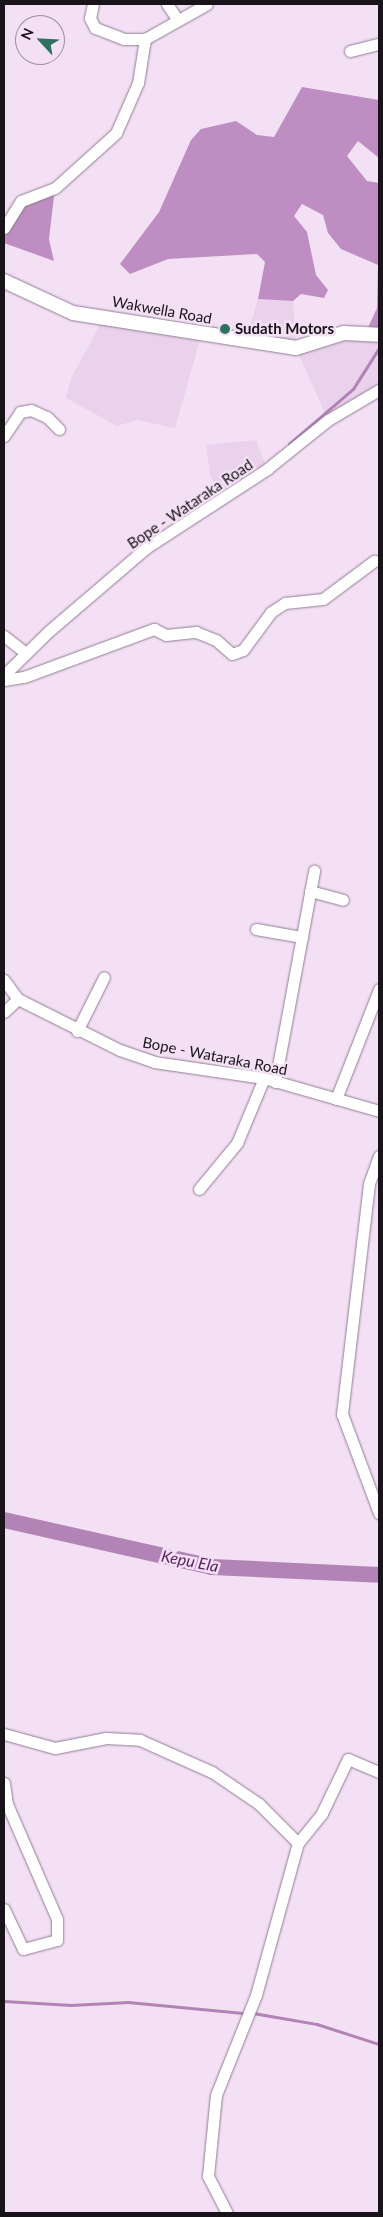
<!DOCTYPE html>
<html>
<head>
<meta charset="utf-8">
<style>
	body { margin:0 }
	#map { position:relative; width:383px; height:2217px; overflow:hidden; background:#f4e0f5; font-family:Lato,sans-serif }
	div>[style] { position:absolute }
	.built>* { inset:0; background:#ead1ec }
	.forest>* { inset:0; background:#be8ec2 }
	.stream>* { height:2.5px; margin:-1.25px; padding:0 1.25px; transform-origin:1.25px; border-radius:1.25px; background:#b283b5 }
	.river>* { height:16px; margin:-8px; padding:0 8px; transform-origin:8px; border-radius:8px; background:#b283b5 }
	.roads { filter:drop-shadow(0 0 1px #8f7e91) drop-shadow(0 0 1px #8f7e91) }
	.minor>* { height:11px; margin:-5.5px; padding:0 5.5px; transform-origin:5.5px; border-radius:5.5px; background:#fff }
	.major>* { height:14px; margin:-7px; padding:0 7px; transform-origin:7px; border-radius:7px; background:#fff }
	.dots>* { width:14px; height:14px; translate:-50% -50%; box-sizing:border-box; border:2px solid #f4e0f5; border-radius:50% }
	span { translate:-50% -50%; white-space:nowrap; text-align:center; line-height:1.15; -webkit-text-stroke:5px #f4e0f5; paint-order:stroke }
	.street-label { font-size:15px; color:#19131a }
	.poi-label { font-size:15px; color:#19131a; font-weight:700 }
	.left { translate:0 -50%; text-align:left }
	.water-label { font-size:16px; color:#5a2160; font-style:italic }
	.frame { position:absolute; inset:0; border:5px solid #19131a; pointer-events:none }
	.north { position:absolute; left:15px; top:15px; width:50px; height:50px; box-sizing:border-box; background:#f4e0f5; border:1px solid #9c8e9d; border-radius:50%; rotate:295deg; font-size:14px; font-weight:700; line-height:20px; text-align:center; color:#19131a }
	.north::after { content:''; display:block; margin:auto; width:18px; height:22px; background:#2f705f; clip-path:polygon(50% 0,100% 100%,50% 72%,0 100%) }
</style>
</head>
<body>
<div id="map">
	<div class="built">
		<i style="clip-path:polygon(258px 299px,293px 301px,296px 348px,344px 333px,379px 335px,379px 390px,328px 420px,296px 348px,246px 340px)"></i>
		<i style="clip-path:polygon(105px 316px,202px 333px,175px 428px,137px 420px,117px 426px,66px 398px,71px 378px)"></i>
		<i style="clip-path:polygon(256px 440px,267px 469px,222px 499px,210px 475px,206px 445px)"></i>
	</div>
	<div class="forest">
		<i style="clip-path:polygon(302px 87px,379px 100px,379px 158px,358px 141px,347px 156px,367px 181px,379px 183px,379px 335px,366px 332px,377px 308px,378px 265px,341px 249px,328px 233px,323px 215px,302px 204px,294px 216px,307px 232px,316px 275px,328px 290px,324px 298px,301px 294px,293px 301px,258px 299px,265px 262px,257px 254px,168px 259px,130px 274px,120px 264px,159px 212px,191px 140px,201px 129px,236px 121px,257px 135px,274px 137px)"></i>
		<i style="clip-path:polygon(55px 188px,49px 239px,54px 261px,4px 243px,4px 228px,13px 209px)"></i>
	</div>
	<div class="stream">
		<i style="left:289px;top:444px;width:84px;rotate:-40.7deg"></i>
		<i style="left:353px;top:389px;width:49px;rotate:-57.6deg"></i>
		<i style="left:4px;top:2001px;width:67px;rotate:3.4deg"></i>
		<i style="left:71px;top:2005px;width:57px;rotate:-3deg"></i>
		<i style="left:128px;top:2002px;width:118px;rotate:5.4deg"></i>
		<i style="left:253px;top:2013px;width:65px;rotate:9.8deg"></i>
		<i style="left:317px;top:2024px;width:65px;rotate:17.9deg"></i>
	</div>
	<div class="river">
		<i style="left:4px;top:1520px;width:213px;rotate:12.7deg"></i>
		<i style="left:212px;top:1567px;width:167px;rotate:2.7deg"></i>
	</div>
	<div class="roads">
		<div class="minor">
			<i style="left:167px;top:4px;width:18px;rotate:56deg"></i>
			<i style="left:145px;top:39px;width:71px;rotate:-29.4deg"></i>
			<i style="left:350px;top:51px;width:30px;rotate:-14deg"></i>
			<i style="left:4px;top:228px;width:32px;rotate:-58deg"></i>
			<i style="left:21px;top:201px;width:36px;rotate:-21deg"></i>
			<i style="left:55px;top:188px;width:82px;rotate:-42deg"></i>
			<i style="left:116px;top:133px;width:55px;rotate:-66.3deg"></i>
			<i style="left:138px;top:83px;width:45px;rotate:-81deg"></i>
			<i style="left:145px;top:39px;width:21px;rotate:180deg"></i>
			<i style="left:124px;top:39px;width:31px;rotate:-159deg"></i>
			<i style="left:95px;top:28px;width:11px;rotate:-117deg"></i>
			<i style="left:90px;top:18px;width:14px;rotate:-78deg"></i>
			<i style="left:4px;top:436px;width:29px;rotate:-56deg"></i>
			<i style="left:20px;top:412px;width:11px;rotate:-10deg"></i>
			<i style="left:31px;top:410px;width:17px;rotate:24deg"></i>
			<i style="left:47px;top:417px;width:17px;rotate:45deg"></i>
			<i style="left:4px;top:636px;width:28px;rotate:38deg"></i>
			<i style="left:4px;top:675px;width:63px;rotate:-44.4deg"></i>
			<i style="left:49px;top:631px;width:128px;rotate:-40.6deg"></i>
			<i style="left:146px;top:548px;width:145px;rotate:-33.1deg"></i>
			<i style="left:267px;top:469px;width:78px;rotate:-38.8deg"></i>
			<i style="left:328px;top:420px;width:59px;rotate:-30.5deg"></i>
			<i style="left:4px;top:680px;width:20px;rotate:-9deg"></i>
			<i style="left:24px;top:677px;width:139px;rotate:-20.3deg"></i>
			<i style="left:154px;top:629px;width:13px;rotate:27deg"></i>
			<i style="left:166px;top:635px;width:30px;rotate:-6deg"></i>
			<i style="left:196px;top:632px;width:22px;rotate:22deg"></i>
			<i style="left:216px;top:640px;width:21px;rotate:41deg"></i>
			<i style="left:232px;top:654px;width:12px;rotate:-20deg"></i>
			<i style="left:243px;top:650px;width:47px;rotate:-53.6deg"></i>
			<i style="left:271px;top:612px;width:17px;rotate:-33deg"></i>
			<i style="left:285px;top:603px;width:38px;rotate:-6deg"></i>
			<i style="left:323px;top:599px;width:64px;rotate:-36.7deg"></i>
			<i style="left:310px;top:891px;width:34px;rotate:15deg"></i>
			<i style="left:256px;top:929px;width:47px;rotate:9.9deg"></i>
			<i style="left:4px;top:980px;width:24px;rotate:54deg"></i>
			<i style="left:18px;top:999px;width:114px;rotate:26.6deg"></i>
			<i style="left:120px;top:1050px;width:36px;rotate:19deg"></i>
			<i style="left:154px;top:1062px;width:111px;rotate:8.3deg"></i>
			<i style="left:264px;top:1078px;width:120px;rotate:16deg"></i>
			<i style="left:4px;top:1012px;width:19px;rotate:-43deg"></i>
			<i style="left:77px;top:1031px;width:60px;rotate:-63.4deg"></i>
			<i style="left:275px;top:1082px;width:215px;rotate:-79.5deg"></i>
			<i style="left:336px;top:1099px;width:118px;rotate:-68.6deg"></i>
			<i style="left:379px;top:1156px;width:30px;rotate:110deg"></i>
			<i style="left:369px;top:1184px;width:232px;rotate:96.7deg"></i>
			<i style="left:342px;top:1414px;width:106px;rotate:69.5deg"></i>
			<i style="left:199px;top:1189px;width:60px;rotate:-50.4deg"></i>
			<i style="left:237px;top:1143px;width:70px;rotate:-67.4deg"></i>
			<i style="left:4px;top:1734px;width:53px;rotate:15.4deg"></i>
			<i style="left:55px;top:1748px;width:52px;rotate:-11.1deg"></i>
			<i style="left:106px;top:1738px;width:34px;rotate:3deg"></i>
			<i style="left:140px;top:1740px;width:79px;rotate:24deg"></i>
			<i style="left:212px;top:1772px;width:57px;rotate:34.2deg"></i>
			<i style="left:259px;top:1804px;width:55px;rotate:45deg"></i>
			<i style="left:4px;top:1783px;width:21px;rotate:82deg"></i>
			<i style="left:7px;top:1804px;width:125px;rotate:66.5deg"></i>
			<i style="left:57px;top:1919px;width:21px;rotate:90deg"></i>
			<i style="left:57px;top:1940px;width:35px;rotate:165deg"></i>
			<i style="left:23px;top:1949px;width:44px;rotate:-115.4deg"></i>
			<i style="left:227px;top:2213px;width:42px;rotate:-117.2deg"></i>
			<i style="left:208px;top:2176px;width:81px;rotate:-84.4deg"></i>
			<i style="left:216px;top:2095px;width:108px;rotate:-68.2deg"></i>
			<i style="left:256px;top:1995px;width:158px;rotate:-74.6deg"></i>
			<i style="left:298px;top:1843px;width:38px;rotate:-51deg"></i>
			<i style="left:322px;top:1813px;width:60px;rotate:-64.3deg"></i>
			<i style="left:348px;top:1759px;width:34px;rotate:23deg"></i>
		</div>
		<div class="major">
			<i style="left:4px;top:281px;width:76px;rotate:24.9deg"></i>
			<i style="left:73px;top:313px;width:226px;rotate:8.9deg"></i>
			<i style="left:296px;top:348px;width:50px;rotate:-17.4deg"></i>
			<i style="left:344px;top:333px;width:35px;rotate:3deg"></i>
		</div>
	</div>
	<div class="dots">
		<i style="left:225px;top:329px;background:#2f705f"></i>
	</div>
	<div class="street-label">
		<span style="left:162px;top:310px;rotate:10deg">Wakwella Road</span>
		<span style="left:190px;top:504px;rotate:-34deg">Bope - Wataraka Road</span>
		<span style="left:215px;top:1056px;rotate:11deg">Bope - Wataraka Road</span>
	</div>
	<div class="poi-label">
		<span class="left" style="left:235px;top:329px">Sudath Motors</span>
	</div>
	<div class="water-label">
		<span style="left:190px;top:1561px;rotate:11deg">Kepu Ela</span>
	</div>
	<div class="frame"></div>
	<div class="north">N</div>
</div>
</body>
</html>
